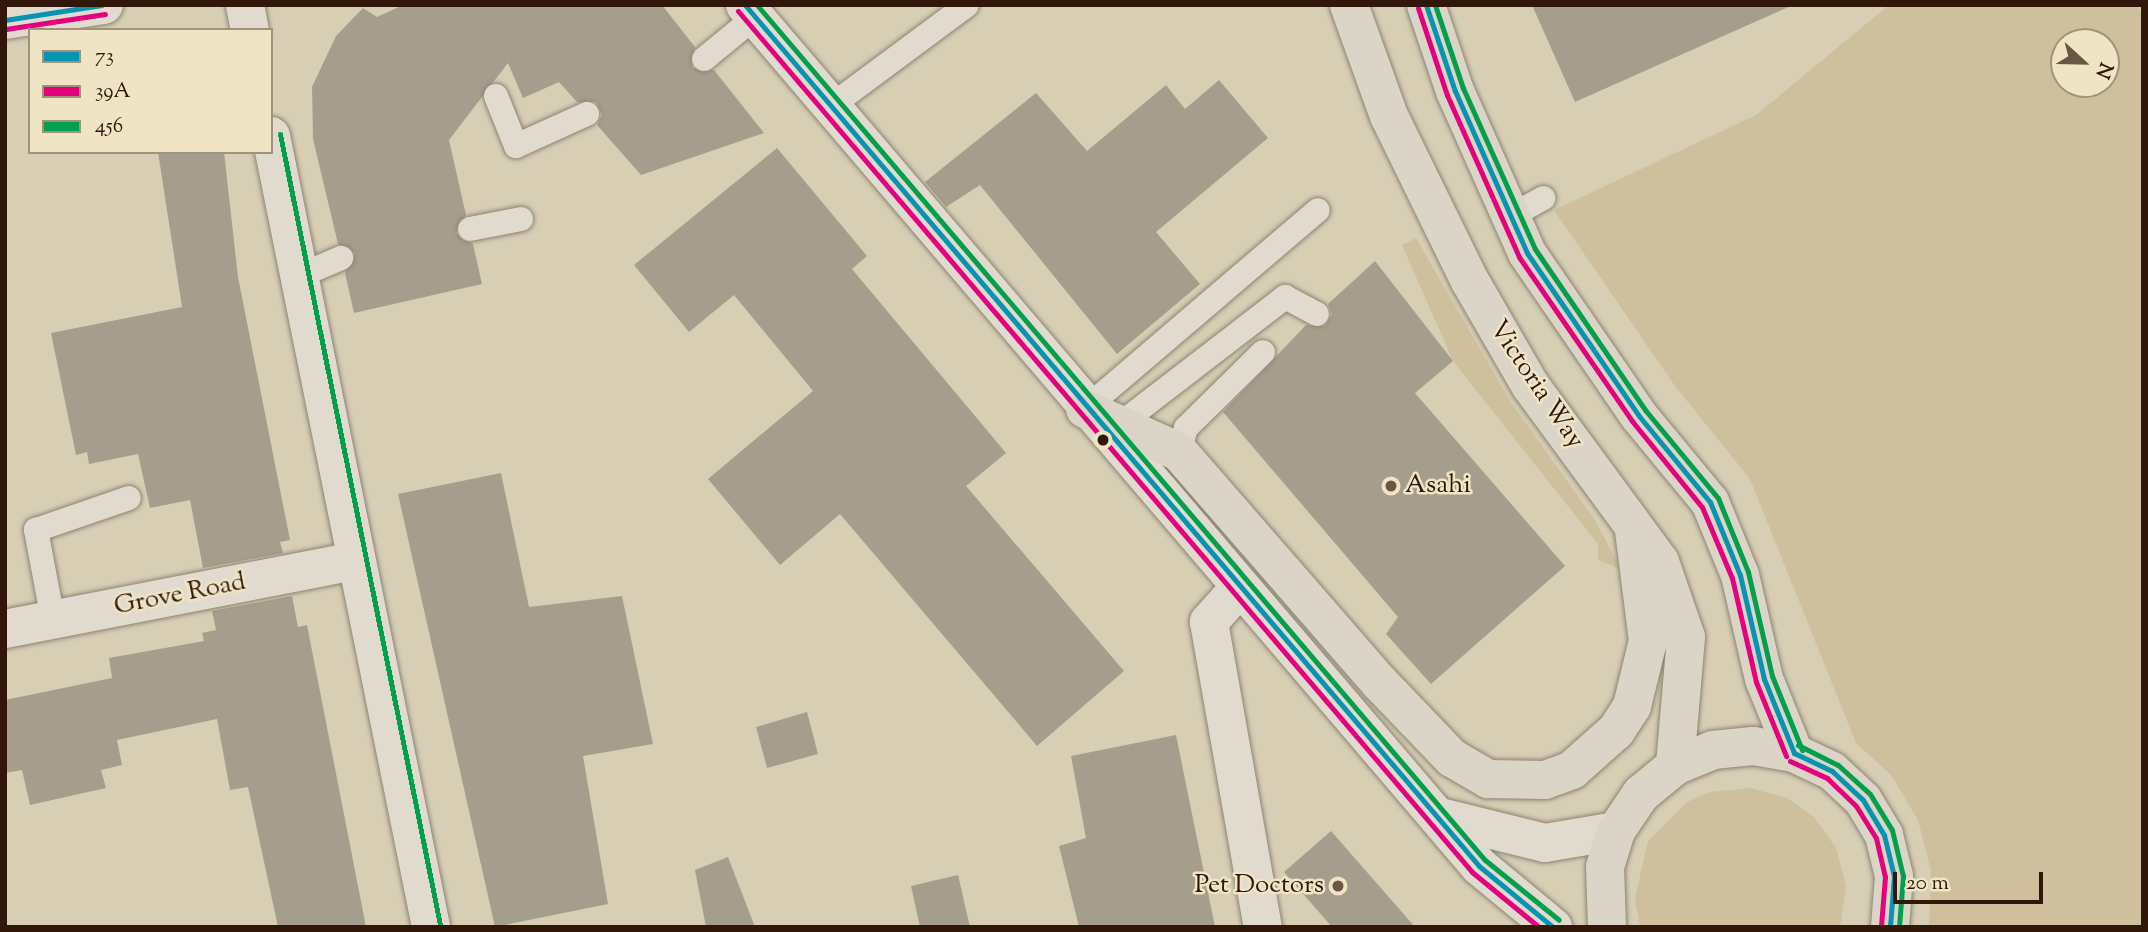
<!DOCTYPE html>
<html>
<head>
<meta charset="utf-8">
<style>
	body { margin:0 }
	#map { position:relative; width:2148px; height:932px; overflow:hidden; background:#d7ceb4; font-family:"Sorts Mill Goudy",serif }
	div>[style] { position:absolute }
	.green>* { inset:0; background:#cec09d }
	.building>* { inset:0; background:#a69e8c }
	.roads { filter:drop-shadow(0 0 2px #8c8474) drop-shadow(0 0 2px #8c8474) }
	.lane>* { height:24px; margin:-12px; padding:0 12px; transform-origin:12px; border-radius:12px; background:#e0dbce }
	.street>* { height:38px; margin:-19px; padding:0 19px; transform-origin:19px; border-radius:19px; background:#e0dbce }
	.primary>* { height:38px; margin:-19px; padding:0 19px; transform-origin:19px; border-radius:19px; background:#dad5c6 }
	.bus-1>* { height:5px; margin:-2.5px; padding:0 2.5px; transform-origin:2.5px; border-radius:2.5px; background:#0793b1 }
	.bus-2>* { height:5px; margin:-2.5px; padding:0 2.5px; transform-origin:2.5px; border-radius:2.5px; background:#e5007d }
	.bus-3>* { height:5px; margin:-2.5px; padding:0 2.5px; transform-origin:2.5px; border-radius:2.5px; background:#029f4d }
	.dots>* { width:19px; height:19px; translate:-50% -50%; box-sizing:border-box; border:4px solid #efe4c4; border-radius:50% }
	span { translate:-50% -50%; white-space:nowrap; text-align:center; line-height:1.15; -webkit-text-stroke:5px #efe4c4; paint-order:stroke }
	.street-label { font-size:26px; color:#31160a }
	.poi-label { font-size:26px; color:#31160a }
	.left { translate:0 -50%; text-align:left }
	.right { translate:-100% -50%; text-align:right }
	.frame { position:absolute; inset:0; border:7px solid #31160a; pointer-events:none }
	.legend { position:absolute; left:28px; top:28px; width:245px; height:126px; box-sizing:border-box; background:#efe4c4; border:2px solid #a3927a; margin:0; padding:9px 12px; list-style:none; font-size:21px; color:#31160a }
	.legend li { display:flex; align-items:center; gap:14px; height:35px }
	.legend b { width:35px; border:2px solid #a3927a }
	.north { position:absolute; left:2050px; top:28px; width:70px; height:70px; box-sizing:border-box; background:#efe4c4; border:2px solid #a3927a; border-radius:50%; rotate:112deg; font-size:19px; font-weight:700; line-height:28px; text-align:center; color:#31160a }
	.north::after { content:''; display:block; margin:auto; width:24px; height:32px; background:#6b5646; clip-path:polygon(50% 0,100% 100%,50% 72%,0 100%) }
	.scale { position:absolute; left:1893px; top:872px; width:150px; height:32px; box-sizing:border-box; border:4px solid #31160a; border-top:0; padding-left:9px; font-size:21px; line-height:24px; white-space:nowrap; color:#31160a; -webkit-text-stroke:5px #efe4c4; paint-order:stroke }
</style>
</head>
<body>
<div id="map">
	<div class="green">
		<i style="clip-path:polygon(evenodd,1889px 5px,2138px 5px,2143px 21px,2143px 927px,1929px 927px,1931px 871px,1918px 820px,1891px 775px,1856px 743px,1750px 479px,1675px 386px,1554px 210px,1756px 115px,1889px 5px,2064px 42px,2106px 42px,2106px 84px,2064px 84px,2064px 42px)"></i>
		<i style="clip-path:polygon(1416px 238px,1510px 401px,1595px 520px,1621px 569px,1598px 560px,1598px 544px,1453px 361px,1402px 245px)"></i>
		<i style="clip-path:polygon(1750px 788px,1787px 798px,1814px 817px,1836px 848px,1846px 886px,1840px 927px,1640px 927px,1635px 898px,1648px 841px,1687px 802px,1710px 792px)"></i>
	</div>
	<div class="building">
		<i style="clip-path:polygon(403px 5px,662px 5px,695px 47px,692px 68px,714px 70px,764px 133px,641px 175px,597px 125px,602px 115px,596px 102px,577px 102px,559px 82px,523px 98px,508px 63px,449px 140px,466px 215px,456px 233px,473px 244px,482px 284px,354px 313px,345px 273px,355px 253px,338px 244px,313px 139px,312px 87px,336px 36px,363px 8px,377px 17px)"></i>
		<i style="clip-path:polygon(1532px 5px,1793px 5px,1575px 102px)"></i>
		<i style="clip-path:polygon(1219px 80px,1268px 138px,1156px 232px,1200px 284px,1117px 354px,980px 185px,946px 207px,925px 182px,1036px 93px,1087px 151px,1166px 85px,1185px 109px)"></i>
		<i style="clip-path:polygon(777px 148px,867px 256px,852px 269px,1006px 453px,966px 486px,1124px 671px,1037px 746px,840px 514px,780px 565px,708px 479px,813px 391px,734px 295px,689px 332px,634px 265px)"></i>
		<i style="clip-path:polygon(158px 152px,224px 152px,238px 277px,290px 540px,280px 542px,283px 553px,203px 568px,190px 500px,150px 508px,138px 454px,89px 464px,87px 452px,76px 455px,51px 333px,182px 307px)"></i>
		<i style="clip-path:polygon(1375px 261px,1453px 361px,1415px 393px,1565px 566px,1431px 684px,1386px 634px,1398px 617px,1223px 412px,1306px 325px,1325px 326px,1332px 314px,1328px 304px)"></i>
		<i style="clip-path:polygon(501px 473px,529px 607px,622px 596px,653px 744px,583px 756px,608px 904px,495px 927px,398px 494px)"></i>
		<i style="clip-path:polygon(292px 596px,298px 627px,307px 625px,366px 927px,278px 927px,248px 787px,230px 790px,217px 719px,117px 740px,122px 765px,101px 770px,106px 788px,30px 805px,22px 770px,5px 773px,5px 700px,112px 678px,109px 658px,204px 641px,202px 633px,216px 630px,212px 611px)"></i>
		<i style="clip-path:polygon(807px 712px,818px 754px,767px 768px,756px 727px)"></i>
		<i style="clip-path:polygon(1176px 735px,1215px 927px,1079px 927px,1059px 846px,1086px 838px,1071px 756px)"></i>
		<i style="clip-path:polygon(1331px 831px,1415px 927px,1332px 927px,1284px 872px)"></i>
		<i style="clip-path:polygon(728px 857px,755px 927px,706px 927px,695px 870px)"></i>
		<i style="clip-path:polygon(958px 875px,970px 927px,920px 927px,911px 886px)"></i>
	</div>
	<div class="roads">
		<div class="lane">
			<i style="left:704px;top:59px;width:66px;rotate:-39.5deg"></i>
			<i style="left:496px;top:96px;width:54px;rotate:68.2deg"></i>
			<i style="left:516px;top:146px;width:78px;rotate:-24.3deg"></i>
			<i style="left:831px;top:106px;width:169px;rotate:-36.6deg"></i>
			<i style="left:1511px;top:216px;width:37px;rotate:-29deg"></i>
			<i style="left:470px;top:229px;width:52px;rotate:-11.1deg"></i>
			<i style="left:299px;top:276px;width:46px;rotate:-23.2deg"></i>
			<i style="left:1085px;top:409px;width:306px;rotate:-40.5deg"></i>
			<i style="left:1119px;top:425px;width:210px;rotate:-37.6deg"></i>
			<i style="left:1285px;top:297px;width:36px;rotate:28deg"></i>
			<i style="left:1179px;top:452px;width:25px;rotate:-74deg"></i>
			<i style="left:1186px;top:428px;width:108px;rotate:-44.6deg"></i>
			<i style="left:53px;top:620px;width:92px;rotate:-100.7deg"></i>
			<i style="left:36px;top:530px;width:98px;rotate:-19deg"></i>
		</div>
		<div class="street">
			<i style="left:245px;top:5px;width:25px;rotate:79deg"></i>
			<i style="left:745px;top:5px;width:1131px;rotate:49.55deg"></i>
			<i style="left:1479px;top:866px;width:96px;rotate:39.5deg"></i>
			<i style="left:5px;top:20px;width:100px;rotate:-8.6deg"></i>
			<i style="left:271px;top:136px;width:807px;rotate:78.56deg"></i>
			<i style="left:1240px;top:587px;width:47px;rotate:131.5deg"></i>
			<i style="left:1209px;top:622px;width:310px;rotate:80deg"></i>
			<i style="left:5px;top:629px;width:357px;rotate:-11deg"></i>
			<i style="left:1444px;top:818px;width:104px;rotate:13.9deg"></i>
			<i style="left:1545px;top:843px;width:72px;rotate:-9.6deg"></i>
		</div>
		<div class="primary">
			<i style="left:1349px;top:5px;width:118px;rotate:70.2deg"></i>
			<i style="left:1389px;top:116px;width:184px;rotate:63.9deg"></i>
			<i style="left:1470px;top:281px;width:120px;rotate:60deg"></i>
			<i style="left:1530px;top:385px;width:220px;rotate:53.7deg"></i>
			<i style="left:1660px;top:562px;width:79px;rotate:70.9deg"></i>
			<i style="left:1686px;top:637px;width:129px;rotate:94.9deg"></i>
			<i style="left:1426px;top:5px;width:91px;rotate:71.4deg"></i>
			<i style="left:1455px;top:91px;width:177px;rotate:66deg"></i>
			<i style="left:1527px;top:253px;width:198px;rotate:55.5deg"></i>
			<i style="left:1639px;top:416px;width:112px;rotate:50.5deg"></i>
			<i style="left:1710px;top:502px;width:79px;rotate:67.7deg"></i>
			<i style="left:1740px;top:575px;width:107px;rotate:77deg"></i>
			<i style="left:1764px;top:679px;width:80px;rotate:67.9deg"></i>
			<i style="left:1085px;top:409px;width:103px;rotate:24.6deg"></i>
			<i style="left:1179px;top:452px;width:306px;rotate:49deg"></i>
			<i style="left:1380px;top:683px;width:104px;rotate:46.2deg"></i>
			<i style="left:1452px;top:758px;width:42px;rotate:30.3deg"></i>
			<i style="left:1488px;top:779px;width:57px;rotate:1deg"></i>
			<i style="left:1545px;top:780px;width:29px;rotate:-20deg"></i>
			<i style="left:1572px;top:770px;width:59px;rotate:-41.6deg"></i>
			<i style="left:1616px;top:731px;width:30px;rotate:-57deg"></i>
			<i style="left:1632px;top:706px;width:67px;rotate:-76.2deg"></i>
			<i style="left:1648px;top:641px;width:112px;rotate:-97.2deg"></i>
			<i style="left:1607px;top:927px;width:60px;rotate:-91.9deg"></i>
			<i style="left:1605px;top:867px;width:38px;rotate:-73deg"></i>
			<i style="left:1616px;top:831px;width:45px;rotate:-56deg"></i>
			<i style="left:1641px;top:794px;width:44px;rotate:-39.5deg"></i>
			<i style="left:1675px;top:766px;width:41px;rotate:-22.8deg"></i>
			<i style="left:1713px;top:750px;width:40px;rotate:-5.7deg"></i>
			<i style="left:1753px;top:746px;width:42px;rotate:9.7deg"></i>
			<i style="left:1794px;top:753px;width:42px;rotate:25.3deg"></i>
			<i style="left:1832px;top:771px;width:42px;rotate:43.1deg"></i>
			<i style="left:1863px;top:800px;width:41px;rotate:59deg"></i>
			<i style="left:1884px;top:835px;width:42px;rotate:76.3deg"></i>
			<i style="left:1894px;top:876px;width:51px;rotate:94.5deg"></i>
		</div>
	</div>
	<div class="bus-1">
		<i style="left:745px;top:5px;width:1131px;rotate:49.55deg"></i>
		<i style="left:1479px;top:866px;width:96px;rotate:39.5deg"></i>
		<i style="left:1426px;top:5px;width:91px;rotate:71.4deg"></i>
		<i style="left:1455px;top:91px;width:177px;rotate:66deg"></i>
		<i style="left:1527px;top:253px;width:198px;rotate:55.5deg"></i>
		<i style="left:1639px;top:416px;width:112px;rotate:50.5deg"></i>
		<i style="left:1710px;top:502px;width:79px;rotate:67.7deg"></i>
		<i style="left:1740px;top:575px;width:107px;rotate:77deg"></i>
		<i style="left:1764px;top:679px;width:80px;rotate:67.9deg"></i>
		<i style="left:5px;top:20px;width:98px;rotate:-8.8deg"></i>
		<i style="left:1794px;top:753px;width:42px;rotate:25.3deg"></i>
		<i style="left:1832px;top:771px;width:42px;rotate:43.1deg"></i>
		<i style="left:1863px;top:800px;width:41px;rotate:59deg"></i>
		<i style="left:1884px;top:835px;width:42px;rotate:76.3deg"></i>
		<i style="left:1894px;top:876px;width:51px;rotate:94.5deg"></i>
	</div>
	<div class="bus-2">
		<i style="left:1418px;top:8px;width:92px;rotate:71.6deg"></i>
		<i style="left:1447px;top:95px;width:177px;rotate:66deg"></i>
		<i style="left:1519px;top:257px;width:199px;rotate:55.4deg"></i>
		<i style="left:1632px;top:421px;width:111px;rotate:50.9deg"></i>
		<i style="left:1702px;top:507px;width:77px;rotate:67.1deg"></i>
		<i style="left:1732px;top:578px;width:107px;rotate:77deg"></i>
		<i style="left:1756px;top:682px;width:80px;rotate:67.9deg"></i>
		<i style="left:738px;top:11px;width:1131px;rotate:49.55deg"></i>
		<i style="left:1472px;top:872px;width:87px;rotate:39.4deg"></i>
		<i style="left:6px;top:29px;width:100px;rotate:-8.6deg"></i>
		<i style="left:1790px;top:761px;width:41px;rotate:24.7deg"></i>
		<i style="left:1827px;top:778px;width:40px;rotate:44deg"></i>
		<i style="left:1856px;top:806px;width:38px;rotate:58deg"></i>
		<i style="left:1876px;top:838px;width:40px;rotate:77deg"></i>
		<i style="left:1885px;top:877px;width:49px;rotate:94.7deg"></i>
	</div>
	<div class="bus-3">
		<i style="left:757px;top:5px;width:1123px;rotate:49.59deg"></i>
		<i style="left:1485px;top:860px;width:95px;rotate:39deg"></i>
		<i style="left:1435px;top:5px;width:88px;rotate:71.4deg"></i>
		<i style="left:1463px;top:88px;width:176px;rotate:65.9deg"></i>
		<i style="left:1535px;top:249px;width:196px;rotate:55.6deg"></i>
		<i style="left:1646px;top:411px;width:113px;rotate:50.4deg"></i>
		<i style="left:1718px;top:498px;width:80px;rotate:67.9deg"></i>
		<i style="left:1748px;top:572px;width:107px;rotate:77deg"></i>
		<i style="left:1772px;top:676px;width:80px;rotate:67.9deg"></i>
		<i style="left:280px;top:134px;width:807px;rotate:78.56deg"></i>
		<i style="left:1798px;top:745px;width:45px;rotate:26.6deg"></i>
		<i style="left:1838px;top:765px;width:43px;rotate:42.2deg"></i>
		<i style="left:1870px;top:794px;width:42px;rotate:58.6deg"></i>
		<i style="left:1892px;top:830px;width:47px;rotate:76.6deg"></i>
		<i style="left:1903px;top:876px;width:51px;rotate:94.5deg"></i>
	</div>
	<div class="dots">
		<i style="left:1103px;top:440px;background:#31160a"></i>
		<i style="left:1391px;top:486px;background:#6b5646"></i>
		<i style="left:1338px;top:886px;background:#6b5646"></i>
	</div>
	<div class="street-label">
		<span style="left:1536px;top:385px;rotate:56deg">Victoria Way</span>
		<span style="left:180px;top:595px;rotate:-11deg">Grove Road</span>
	</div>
	<div class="poi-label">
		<span class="left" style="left:1405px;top:486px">Asahi</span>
		<span class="right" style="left:1324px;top:886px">Pet Doctors</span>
	</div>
	<div class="frame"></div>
	<ul class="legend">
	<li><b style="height:9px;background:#0793b1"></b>73</li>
	<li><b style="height:9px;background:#e5007d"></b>39A</li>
	<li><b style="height:9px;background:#029f4d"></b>456</li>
	</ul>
	<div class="north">N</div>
	<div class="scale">20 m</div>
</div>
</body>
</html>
